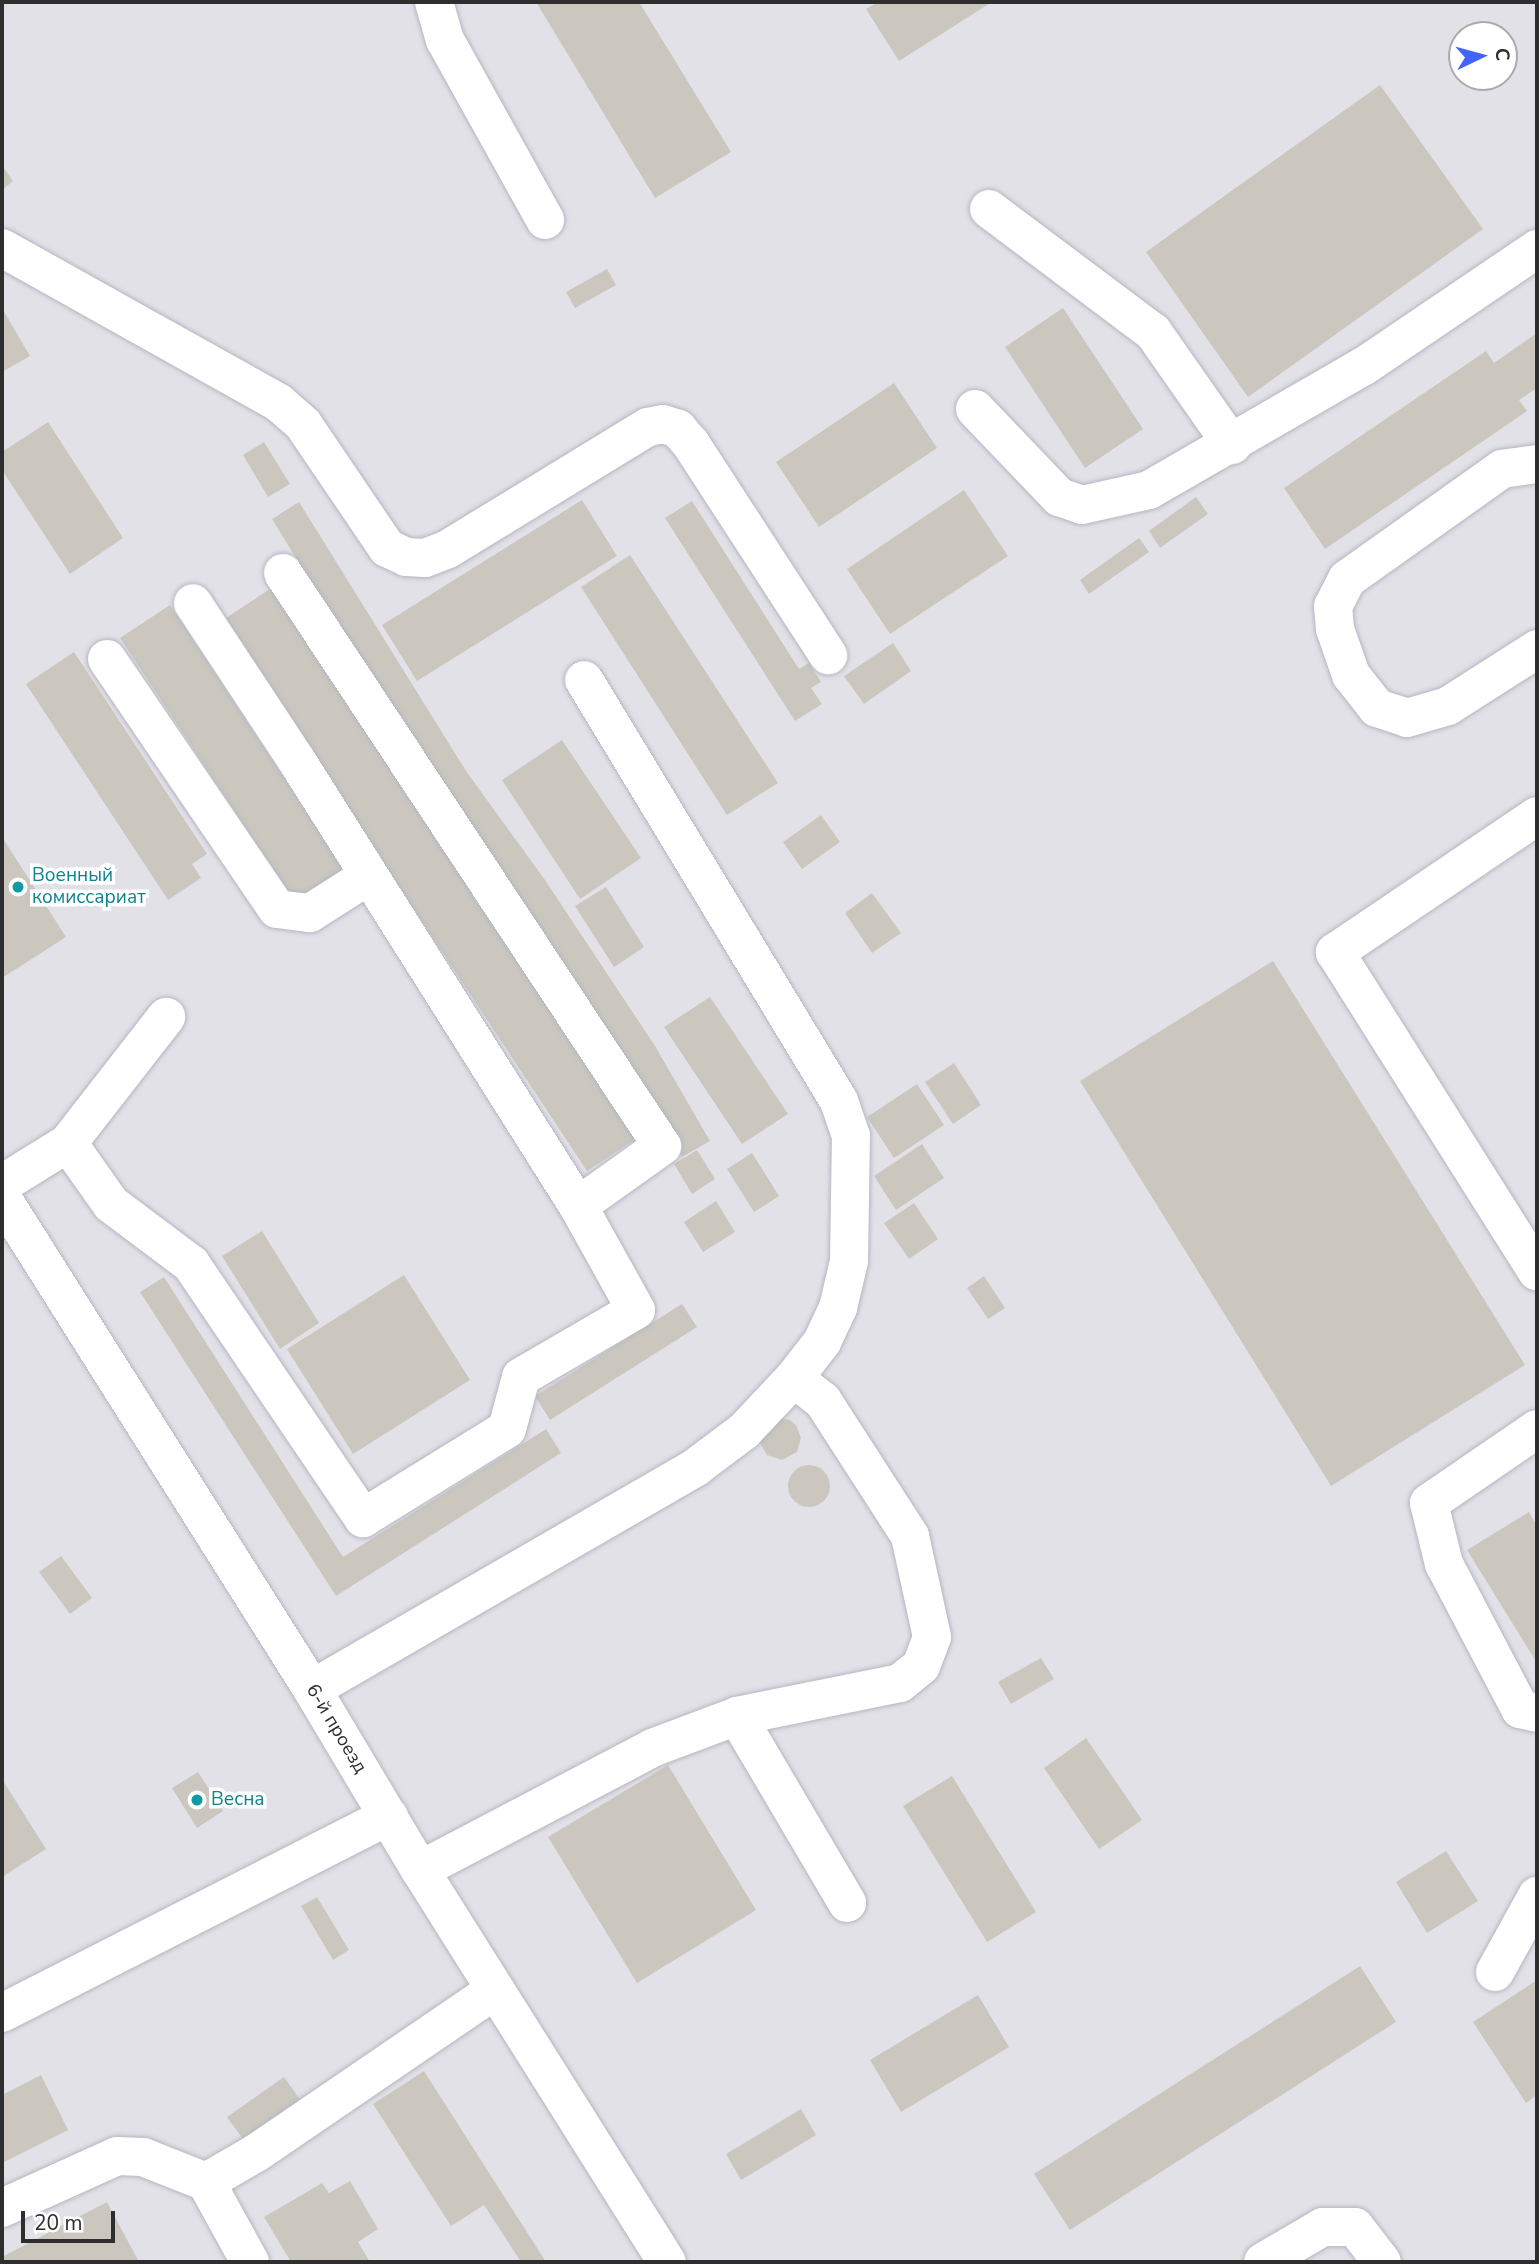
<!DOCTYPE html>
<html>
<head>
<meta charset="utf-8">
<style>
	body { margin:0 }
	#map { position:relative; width:1539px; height:2264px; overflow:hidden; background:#efe9e1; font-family:"Nunito Sans",sans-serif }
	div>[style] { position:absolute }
	.industrial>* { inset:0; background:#e3e1e8 }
	.building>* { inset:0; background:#cbc7bf }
	.round { border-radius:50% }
	.roads { filter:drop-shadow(0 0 2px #b4b7c1) drop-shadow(0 0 2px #b4b7c1) }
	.minor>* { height:38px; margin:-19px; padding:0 19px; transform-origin:19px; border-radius:19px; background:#fff }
	.dots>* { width:19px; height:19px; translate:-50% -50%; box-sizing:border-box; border:4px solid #fff; border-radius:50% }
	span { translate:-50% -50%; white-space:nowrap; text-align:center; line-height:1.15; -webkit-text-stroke:7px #fff; paint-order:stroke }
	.culture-label { font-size:19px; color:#0d838f }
	.left { translate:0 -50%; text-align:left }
	.street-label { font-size:19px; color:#2e2e2e }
	.frame { position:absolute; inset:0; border:4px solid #2e2e2e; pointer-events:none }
	.north { position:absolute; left:1448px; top:21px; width:70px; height:70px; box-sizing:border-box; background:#fff; border:2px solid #ababab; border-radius:50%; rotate:85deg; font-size:19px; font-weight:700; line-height:28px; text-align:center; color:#2e2e2e }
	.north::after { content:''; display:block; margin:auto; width:24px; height:32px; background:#4264fb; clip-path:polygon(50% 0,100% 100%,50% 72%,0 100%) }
	.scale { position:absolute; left:21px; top:2211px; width:94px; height:32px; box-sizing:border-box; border:4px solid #2e2e2e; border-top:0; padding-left:9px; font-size:21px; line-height:24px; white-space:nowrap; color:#2e2e2e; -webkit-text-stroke:5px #fff; paint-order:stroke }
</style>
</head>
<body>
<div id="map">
	<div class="industrial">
		<i style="clip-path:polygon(evenodd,2px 2px,1537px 2px,1537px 2262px,2px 2262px,2px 2px,1462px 35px,1504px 35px,1504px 77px,1462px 77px,1462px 35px)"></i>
	</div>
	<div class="building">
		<i style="clip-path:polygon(536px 2px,639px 2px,731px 152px,655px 198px)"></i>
		<i style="clip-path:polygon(878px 2px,992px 2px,899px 61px,866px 9px)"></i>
		<i style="clip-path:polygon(1380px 85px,1483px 229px,1248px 397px,1146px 252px)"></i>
		<i style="clip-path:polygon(2px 165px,13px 181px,2px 190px)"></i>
		<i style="clip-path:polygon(607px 269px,616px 285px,575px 308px,566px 292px)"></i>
		<i style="clip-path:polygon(2px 308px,30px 356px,2px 372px)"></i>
		<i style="clip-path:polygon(1063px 308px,1143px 429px,1085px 468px,1005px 347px)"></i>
		<i style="clip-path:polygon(1537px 333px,1537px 388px,1519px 400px,1527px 411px,1325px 549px,1284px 488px,1486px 351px,1494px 363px)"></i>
		<i style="clip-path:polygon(894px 383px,937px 448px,819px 527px,776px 462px)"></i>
		<i style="clip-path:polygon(48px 422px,123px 538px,70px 574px,2px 470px,2px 452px)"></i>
		<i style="clip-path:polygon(264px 442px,290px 484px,268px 497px,243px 455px)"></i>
		<i style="clip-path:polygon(964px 490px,1008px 556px,890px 634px,847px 569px)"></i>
		<i style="clip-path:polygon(1196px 497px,1208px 514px,1160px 548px,1149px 531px)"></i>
		<i style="clip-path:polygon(582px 500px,617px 556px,417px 681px,382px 625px)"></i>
		<i style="clip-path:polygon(692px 501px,799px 669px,809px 663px,821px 682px,811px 688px,822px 704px,795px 721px,665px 518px)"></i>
		<i style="clip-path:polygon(299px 502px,466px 771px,545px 880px,655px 1046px,710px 1141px,682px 1157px,629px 1064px,438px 788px,272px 519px)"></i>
		<i style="clip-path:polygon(1139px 538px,1149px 552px,1089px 594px,1080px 580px)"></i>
		<i style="clip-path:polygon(630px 555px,778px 783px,727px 815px,581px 587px)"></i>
		<i style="clip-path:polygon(276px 585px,640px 1136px,587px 1171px,223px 620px)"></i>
		<i style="clip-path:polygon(170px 605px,344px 869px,295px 902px,120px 638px)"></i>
		<i style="clip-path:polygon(893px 643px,911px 671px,864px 704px,844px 676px)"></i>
		<i style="clip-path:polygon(74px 652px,207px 854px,192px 864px,201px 878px,168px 900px,26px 684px)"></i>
		<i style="clip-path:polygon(562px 740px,641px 858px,580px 899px,502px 780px)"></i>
		<i style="clip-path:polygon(821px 815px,840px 842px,802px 869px,783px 842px)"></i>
		<i style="clip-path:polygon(2px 837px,66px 937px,2px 978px)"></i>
		<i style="clip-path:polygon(606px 887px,644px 947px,614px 967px,575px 906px)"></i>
		<i style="clip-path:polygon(872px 893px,901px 933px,872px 953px,845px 913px)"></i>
		<i style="clip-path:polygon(1273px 961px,1525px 1365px,1331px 1486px,1080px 1081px)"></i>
		<i style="clip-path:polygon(710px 997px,788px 1114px,742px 1144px,664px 1027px)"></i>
		<i style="clip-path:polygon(954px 1063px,981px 1105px,953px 1124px,925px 1082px)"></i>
		<i style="clip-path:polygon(917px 1084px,944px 1125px,894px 1158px,867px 1117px)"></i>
		<i style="clip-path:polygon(922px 1144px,944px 1178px,896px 1210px,874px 1176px)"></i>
		<i style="clip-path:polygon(697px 1150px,715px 1179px,692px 1194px,674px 1164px)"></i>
		<i style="clip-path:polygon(752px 1153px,779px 1196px,754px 1212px,727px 1169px)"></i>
		<i style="clip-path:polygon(716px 1201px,735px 1232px,703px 1252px,684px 1222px)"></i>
		<i style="clip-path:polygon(914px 1203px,938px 1239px,909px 1259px,884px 1223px)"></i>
		<i style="clip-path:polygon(262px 1231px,319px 1323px,280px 1349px,222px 1256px)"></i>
		<i style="clip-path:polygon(404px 1275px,470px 1380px,353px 1454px,287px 1349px)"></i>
		<i style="clip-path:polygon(984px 1276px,1005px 1308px,988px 1319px,967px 1288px)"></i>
		<i style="clip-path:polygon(164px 1277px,343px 1557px,546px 1429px,561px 1453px,336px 1596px,140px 1292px)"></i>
		<i style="clip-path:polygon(682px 1304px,697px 1327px,550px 1420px,535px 1396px)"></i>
		<i style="clip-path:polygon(778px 1418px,790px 1420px,796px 1425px,801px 1438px,797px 1452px,782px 1460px,767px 1455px,760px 1443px)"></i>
		<i class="round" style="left:788px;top:1465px;width:42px;height:42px"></i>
		<i style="clip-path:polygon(1529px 1512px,1537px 1526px,1537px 1663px,1467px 1550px)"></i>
		<i style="clip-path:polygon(61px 1556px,92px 1598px,70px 1614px,39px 1572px)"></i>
		<i style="clip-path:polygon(1041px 1658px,1054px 1679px,1011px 1704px,998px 1682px)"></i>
		<i style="clip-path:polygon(1086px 1738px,1142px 1820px,1099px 1849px,1044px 1768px)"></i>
		<i style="clip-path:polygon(668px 1765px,756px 1910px,637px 1983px,548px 1837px)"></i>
		<i style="clip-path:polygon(198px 1772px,223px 1811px,197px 1828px,172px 1788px)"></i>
		<i style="clip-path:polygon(952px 1776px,1036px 1912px,987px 1942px,903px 1806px)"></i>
		<i style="clip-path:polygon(2px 1779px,46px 1849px,2px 1877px)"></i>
		<i style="clip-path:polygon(1446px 1851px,1478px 1901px,1427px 1933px,1396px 1882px)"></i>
		<i style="clip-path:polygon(317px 1897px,349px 1950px,333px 1960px,301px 1906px)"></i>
		<i style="clip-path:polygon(1360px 1966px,1396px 2022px,1070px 2230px,1034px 2174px)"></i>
		<i style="clip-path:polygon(1537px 1980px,1537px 2095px,1526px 2103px,1473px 2022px)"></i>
		<i style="clip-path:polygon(978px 1995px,1009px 2047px,901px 2112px,870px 2060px)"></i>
		<i style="clip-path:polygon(424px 2071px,546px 2262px,521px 2262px,484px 2205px,451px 2226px,373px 2104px)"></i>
		<i style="clip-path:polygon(41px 2075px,68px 2130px,2px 2163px,2px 2095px)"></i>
		<i style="clip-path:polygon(284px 2077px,304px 2105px,247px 2145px,227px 2117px)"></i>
		<i style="clip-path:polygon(801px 2109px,816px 2135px,741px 2180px,726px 2154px)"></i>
		<i style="clip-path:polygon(350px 2181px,378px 2229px,358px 2242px,370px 2262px,291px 2262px,264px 2217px,322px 2183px,329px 2193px)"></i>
		<i style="clip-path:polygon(107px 2202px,139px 2262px,2px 2262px,2px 2257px)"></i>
	</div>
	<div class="roads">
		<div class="minor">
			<i style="left:434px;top:2px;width:40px;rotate:74deg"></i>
			<i style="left:445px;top:40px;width:206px;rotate:60.9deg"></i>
			<i style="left:989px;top:209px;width:205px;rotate:36.9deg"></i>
			<i style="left:1153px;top:332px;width:138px;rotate:55deg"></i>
			<i style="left:2px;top:248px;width:317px;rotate:29.2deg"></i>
			<i style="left:279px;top:403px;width:32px;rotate:41deg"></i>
			<i style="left:303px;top:424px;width:150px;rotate:55.9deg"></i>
			<i style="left:387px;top:548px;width:21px;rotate:25deg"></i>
			<i style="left:406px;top:557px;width:19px;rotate:3deg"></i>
			<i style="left:425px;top:558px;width:25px;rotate:-21deg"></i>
			<i style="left:448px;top:549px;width:234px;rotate:-31.4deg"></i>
			<i style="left:648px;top:427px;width:15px;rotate:-11deg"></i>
			<i style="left:663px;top:424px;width:16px;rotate:18deg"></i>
			<i style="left:678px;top:429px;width:20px;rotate:49deg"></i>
			<i style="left:691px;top:444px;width:252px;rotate:57deg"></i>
			<i style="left:975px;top:409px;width:122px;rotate:46.3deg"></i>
			<i style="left:1059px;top:497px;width:24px;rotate:19deg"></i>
			<i style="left:1082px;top:505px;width:69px;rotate:-12.6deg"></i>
			<i style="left:1149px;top:490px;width:248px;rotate:-30deg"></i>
			<i style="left:1364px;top:366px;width:209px;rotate:-34.1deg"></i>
			<i style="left:1537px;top:464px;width:35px;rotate:172deg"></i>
			<i style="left:1502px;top:469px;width:190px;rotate:144.6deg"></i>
			<i style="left:1347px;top:579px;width:30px;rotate:117deg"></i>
			<i style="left:1333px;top:606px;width:23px;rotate:85deg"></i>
			<i style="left:1335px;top:629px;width:49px;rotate:70.8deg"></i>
			<i style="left:1351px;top:675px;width:42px;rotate:51.8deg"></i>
			<i style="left:1377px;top:708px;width:32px;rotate:18deg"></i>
			<i style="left:1407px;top:718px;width:43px;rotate:-16.3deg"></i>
			<i style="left:1448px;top:706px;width:106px;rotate:-32.6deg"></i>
			<i style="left:283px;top:573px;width:687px;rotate:56.52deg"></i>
			<i style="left:662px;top:1146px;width:103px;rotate:144.5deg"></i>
			<i style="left:107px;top:659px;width:302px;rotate:55.8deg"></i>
			<i style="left:277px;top:909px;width:33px;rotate:7deg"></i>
			<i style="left:310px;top:913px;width:69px;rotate:-32.5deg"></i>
			<i style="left:1537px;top:816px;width:244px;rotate:146deg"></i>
			<i style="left:1335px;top:952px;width:378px;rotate:57.7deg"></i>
			<i style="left:68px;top:1143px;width:160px;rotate:-52.1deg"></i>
			<i style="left:2px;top:1184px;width:78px;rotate:-31.8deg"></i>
			<i style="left:68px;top:1143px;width:75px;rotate:54.8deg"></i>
			<i style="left:111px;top:1204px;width:100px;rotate:36.9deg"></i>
			<i style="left:191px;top:1264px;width:307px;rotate:55.9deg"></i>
			<i style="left:363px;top:1518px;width:169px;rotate:-31.7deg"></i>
			<i style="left:507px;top:1429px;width:54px;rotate:-74.9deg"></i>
			<i style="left:521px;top:1377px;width:133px;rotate:-30.2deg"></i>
			<i style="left:636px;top:1310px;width:119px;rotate:-119.1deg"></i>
			<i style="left:578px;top:1206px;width:526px;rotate:-122.27deg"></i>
			<i style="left:297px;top:761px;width:189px;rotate:-123.4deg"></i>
			<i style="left:2px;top:1198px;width:581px;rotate:57.73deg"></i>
			<i style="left:312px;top:1689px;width:211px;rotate:59.2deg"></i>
			<i style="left:420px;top:1870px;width:463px;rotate:57.8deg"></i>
			<i style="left:1537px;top:1429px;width:131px;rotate:145.6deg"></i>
			<i style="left:1429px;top:1503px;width:63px;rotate:76.2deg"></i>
			<i style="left:1444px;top:1564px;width:164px;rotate:62.3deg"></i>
			<i style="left:1520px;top:1709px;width:17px;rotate:13deg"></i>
			<i style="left:312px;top:1689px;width:444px;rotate:-30deg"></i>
			<i style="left:696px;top:1467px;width:60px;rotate:-36.9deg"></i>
			<i style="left:744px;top:1431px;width:73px;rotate:-46.7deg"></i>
			<i style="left:794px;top:1378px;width:46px;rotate:-52.1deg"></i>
			<i style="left:822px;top:1342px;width:38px;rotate:-65deg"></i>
			<i style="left:838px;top:1308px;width:48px;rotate:-76.8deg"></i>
			<i style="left:849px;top:1261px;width:125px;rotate:-89.1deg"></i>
			<i style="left:851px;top:1136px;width:37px;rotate:-109deg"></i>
			<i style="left:839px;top:1101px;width:492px;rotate:-121.2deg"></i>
			<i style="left:737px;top:1716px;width:166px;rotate:-11.4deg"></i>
			<i style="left:900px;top:1683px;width:27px;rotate:-39deg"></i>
			<i style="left:921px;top:1666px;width:31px;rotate:-69deg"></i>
			<i style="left:932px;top:1637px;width:103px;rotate:-102.3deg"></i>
			<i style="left:910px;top:1536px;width:161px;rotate:-122.8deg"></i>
			<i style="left:823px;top:1401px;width:37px;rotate:-142deg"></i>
			<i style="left:420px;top:1870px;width:262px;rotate:-27.7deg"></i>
			<i style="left:652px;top:1748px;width:91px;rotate:-20.6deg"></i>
			<i style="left:737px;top:1716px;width:217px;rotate:59.5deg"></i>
			<i style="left:1495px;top:1972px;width:87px;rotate:-61.1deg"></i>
			<i style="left:2px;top:2013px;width:434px;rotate:-27deg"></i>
			<i style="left:206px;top:2182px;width:91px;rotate:61.2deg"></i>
			<i style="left:2px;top:2208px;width:126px;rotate:-24.3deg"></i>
			<i style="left:117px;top:2156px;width:26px;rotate:2deg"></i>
			<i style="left:143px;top:2157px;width:68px;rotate:21.6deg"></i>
			<i style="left:206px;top:2182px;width:58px;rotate:-30.1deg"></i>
			<i style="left:256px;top:2153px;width:289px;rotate:-34.3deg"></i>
			<i style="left:1263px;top:2262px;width:69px;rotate:-30.3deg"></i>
			<i style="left:1323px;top:2227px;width:32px"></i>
			<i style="left:1355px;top:2227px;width:44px;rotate:52.4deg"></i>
		</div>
	</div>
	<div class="dots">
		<i style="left:18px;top:887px;background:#0f9aa8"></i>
		<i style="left:197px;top:1800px;background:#0f9aa8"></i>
	</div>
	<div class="culture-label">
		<span class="left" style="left:32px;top:887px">Военный<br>комиссариат</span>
		<span class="left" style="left:211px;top:1800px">Весна</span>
	</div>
	<div class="street-label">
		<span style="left:336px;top:1729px;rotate:59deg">6-й проезд</span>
	</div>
	<div class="frame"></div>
	<div class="north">С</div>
	<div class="scale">20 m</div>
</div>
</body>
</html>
